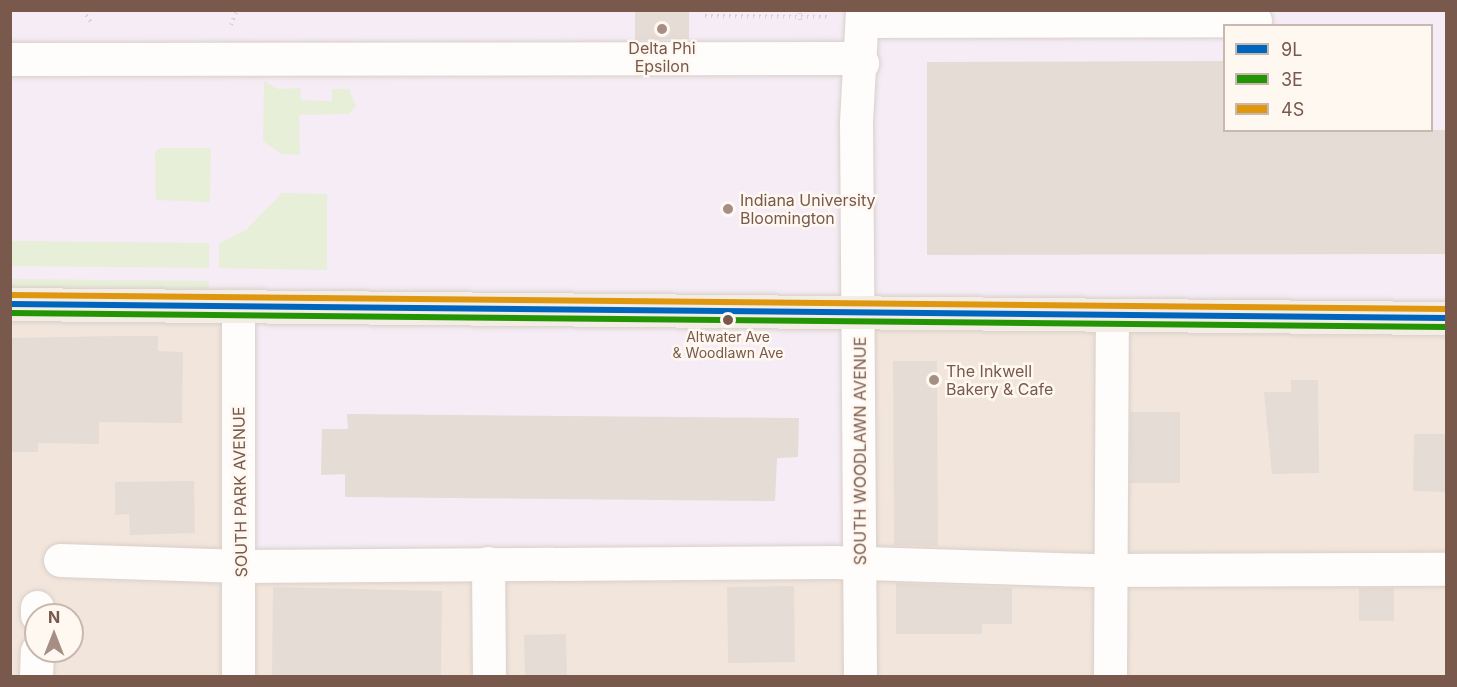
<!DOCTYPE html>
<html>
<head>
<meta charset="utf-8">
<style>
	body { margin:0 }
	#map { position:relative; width:1457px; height:687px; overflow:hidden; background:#f9f4ee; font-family:Inter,sans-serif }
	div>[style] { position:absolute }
	.residential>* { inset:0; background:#f2e6dc }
	.education>* { inset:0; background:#f5ecf5 }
	.green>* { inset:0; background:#e7efd9 }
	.building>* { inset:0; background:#e5dcd5 }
	.path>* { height:4px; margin-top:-2px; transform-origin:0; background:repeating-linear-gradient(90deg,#dbd2ce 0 1.5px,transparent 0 6px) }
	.roads { filter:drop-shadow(0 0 2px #d8cfca) drop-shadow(0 0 2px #d8cfca) }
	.minor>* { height:33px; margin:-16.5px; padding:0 16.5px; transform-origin:16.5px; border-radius:16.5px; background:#fefdfc }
	.major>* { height:33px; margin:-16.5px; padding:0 16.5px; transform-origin:16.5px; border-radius:16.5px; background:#f3ede6 }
	.bus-1>* { height:6px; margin:-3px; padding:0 3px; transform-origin:3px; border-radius:3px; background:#0065bd }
	.bus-2>* { height:6px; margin:-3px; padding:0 3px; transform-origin:3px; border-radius:3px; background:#239504 }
	.bus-3>* { height:6px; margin:-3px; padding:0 3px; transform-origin:3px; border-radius:3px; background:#de970f }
	.dots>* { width:16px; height:16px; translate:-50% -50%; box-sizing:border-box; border:3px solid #fff8f1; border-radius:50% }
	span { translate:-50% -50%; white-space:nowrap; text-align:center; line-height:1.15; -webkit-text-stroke:5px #fff8f1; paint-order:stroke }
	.bus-label { font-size:14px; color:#78594c }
	.poi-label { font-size:16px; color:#78594c }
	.left { translate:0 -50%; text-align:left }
	.street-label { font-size:16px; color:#78594c }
	.frame { position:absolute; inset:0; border:12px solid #78594c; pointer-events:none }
	.legend { position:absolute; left:1223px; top:24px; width:210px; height:108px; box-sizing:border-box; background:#fff8f1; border:2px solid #c9b8af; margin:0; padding:8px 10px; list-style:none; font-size:18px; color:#78594c }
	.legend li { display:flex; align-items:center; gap:12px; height:30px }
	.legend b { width:30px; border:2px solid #c9b8af }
	.north { position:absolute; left:24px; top:603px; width:60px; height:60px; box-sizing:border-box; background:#fff8f1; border:2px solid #c9b8af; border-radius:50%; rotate:0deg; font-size:16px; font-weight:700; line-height:24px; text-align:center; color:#78594c }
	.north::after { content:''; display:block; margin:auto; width:21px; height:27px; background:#a58f85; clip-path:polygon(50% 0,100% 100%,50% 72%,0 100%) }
</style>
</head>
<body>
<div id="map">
	<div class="residential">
		<i style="clip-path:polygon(evenodd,11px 306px,238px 311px,236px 568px,868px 321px,1446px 332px,1446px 676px,11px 676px,11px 306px,36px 615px,72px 615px,72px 651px,36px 651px,36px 615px)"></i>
	</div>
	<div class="education">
		<i style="clip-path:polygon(evenodd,11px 11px,1446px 11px,1446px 305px,847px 298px,847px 555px,256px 554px,255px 292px,11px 288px,11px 11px,1224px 26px,1432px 26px,1432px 130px,1224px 130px,1224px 26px)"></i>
	</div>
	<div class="green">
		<i style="clip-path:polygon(264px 81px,278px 89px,300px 88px,301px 100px,332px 101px,332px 89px,349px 89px,356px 106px,349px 114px,299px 115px,300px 155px,281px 154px,263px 141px)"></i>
		<i style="clip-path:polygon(160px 148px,211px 148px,210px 202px,156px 200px,155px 152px)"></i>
		<i style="clip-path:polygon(282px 193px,327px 194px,327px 270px,219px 268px,219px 243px,246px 230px)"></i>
		<i style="clip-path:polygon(11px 241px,209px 243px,209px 268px,11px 266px)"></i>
		<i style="clip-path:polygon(11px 279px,209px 281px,209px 291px,11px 289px)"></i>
	</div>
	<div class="building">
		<i style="clip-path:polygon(635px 10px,689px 10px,689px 39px,635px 40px)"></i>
		<i style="clip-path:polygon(1224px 61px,1224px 130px,1446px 130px,1446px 254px,927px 255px,927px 62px)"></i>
		<i style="clip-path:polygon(120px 336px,158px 336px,158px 351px,183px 352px,182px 423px,99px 422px,99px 444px,38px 443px,38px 452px,10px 452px,10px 338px)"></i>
		<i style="clip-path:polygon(893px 361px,937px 361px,938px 546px,894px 545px)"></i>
		<i style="clip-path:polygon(1291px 380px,1318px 380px,1319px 473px,1272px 474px,1264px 392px,1291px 392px)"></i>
		<i style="clip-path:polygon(1130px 412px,1180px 412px,1180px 483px,1130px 483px)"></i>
		<i style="clip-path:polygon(347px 414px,799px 418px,798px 457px,777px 458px,775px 501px,345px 497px,345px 474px,321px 475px,322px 429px,348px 429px)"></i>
		<i style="clip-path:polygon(1414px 434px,1446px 434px,1446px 492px,1413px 491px)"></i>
		<i style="clip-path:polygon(194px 481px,195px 533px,130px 535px,129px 514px,115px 515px,115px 482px)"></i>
		<i style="clip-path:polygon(896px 583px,1012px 588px,1012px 624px,982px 624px,982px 634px,896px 634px)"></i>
		<i style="clip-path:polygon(794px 586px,795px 662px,728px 663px,727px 587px)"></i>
		<i style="clip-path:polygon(273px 587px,442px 591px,441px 676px,272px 676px)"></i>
		<i style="clip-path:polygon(1359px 588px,1394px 588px,1394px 621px,1359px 621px)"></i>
		<i style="clip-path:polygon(566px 634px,567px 676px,525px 676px,524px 635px)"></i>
	</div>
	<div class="path">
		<i style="left:83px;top:10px;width:17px;rotate:57deg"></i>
		<i style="left:705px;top:10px;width:6px;rotate:90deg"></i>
		<i style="left:705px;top:16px;width:122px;rotate:0.5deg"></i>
		<i style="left:800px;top:20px;width:10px;rotate:-90deg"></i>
		<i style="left:231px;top:25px;width:16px;rotate:-68deg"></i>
	</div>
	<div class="roads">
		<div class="minor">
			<i style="left:862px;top:21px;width:393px;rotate:-0.1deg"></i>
			<i style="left:10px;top:59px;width:836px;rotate:-0.07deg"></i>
			<i style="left:846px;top:58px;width:17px;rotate:17deg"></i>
			<i style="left:238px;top:308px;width:368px;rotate:90deg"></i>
			<i style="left:60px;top:560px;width:182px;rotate:1.9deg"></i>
			<i style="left:242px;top:566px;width:592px;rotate:-0.39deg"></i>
			<i style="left:834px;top:562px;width:257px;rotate:1.8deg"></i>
			<i style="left:1091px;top:570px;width:355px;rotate:-0.2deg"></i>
			<i style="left:488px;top:563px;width:113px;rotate:89.5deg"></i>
			<i style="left:37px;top:615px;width:8px;rotate:-90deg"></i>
			<i style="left:36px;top:676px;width:25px;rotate:-88deg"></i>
			<i style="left:860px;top:676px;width:554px;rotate:-90.41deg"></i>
			<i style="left:856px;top:122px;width:112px;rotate:-86.9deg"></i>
			<i style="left:1110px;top:676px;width:361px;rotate:-89.7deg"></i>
		</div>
		<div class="major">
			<i style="left:10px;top:304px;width:1436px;rotate:0.56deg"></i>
		</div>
	</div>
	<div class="bus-1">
		<i style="left:10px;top:304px;width:1436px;rotate:0.56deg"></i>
	</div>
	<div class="bus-2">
		<i style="left:10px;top:313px;width:1436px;rotate:0.56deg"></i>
	</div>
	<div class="bus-3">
		<i style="left:10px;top:295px;width:1436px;rotate:0.56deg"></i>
	</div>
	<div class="dots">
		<i style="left:662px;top:29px;background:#a58f85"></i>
		<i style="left:728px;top:209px;background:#a58f85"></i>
		<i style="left:728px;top:320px;background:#78594c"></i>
		<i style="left:934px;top:380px;background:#a58f85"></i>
	</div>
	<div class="bus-label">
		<span style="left:728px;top:345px">Altwater Ave<br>&amp; Woodlawn Ave</span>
	</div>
	<div class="poi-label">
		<span style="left:662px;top:57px">Delta Phi<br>Epsilon</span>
		<span class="left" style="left:740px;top:209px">Indiana University<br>Bloomington</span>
		<span class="left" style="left:946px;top:380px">The Inkwell<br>Bakery &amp; Cafe</span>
	</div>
	<div class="street-label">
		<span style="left:860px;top:451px;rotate:-90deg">SOUTH WOODLAWN AVENUE</span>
		<span style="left:240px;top:492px;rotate:-91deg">SOUTH PARK AVENUE</span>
	</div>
	<div class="frame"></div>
	<ul class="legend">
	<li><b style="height:8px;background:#0065bd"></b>9L</li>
	<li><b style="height:8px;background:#239504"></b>3E</li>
	<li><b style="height:8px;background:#de970f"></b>4S</li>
	</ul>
	<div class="north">N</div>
</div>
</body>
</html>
